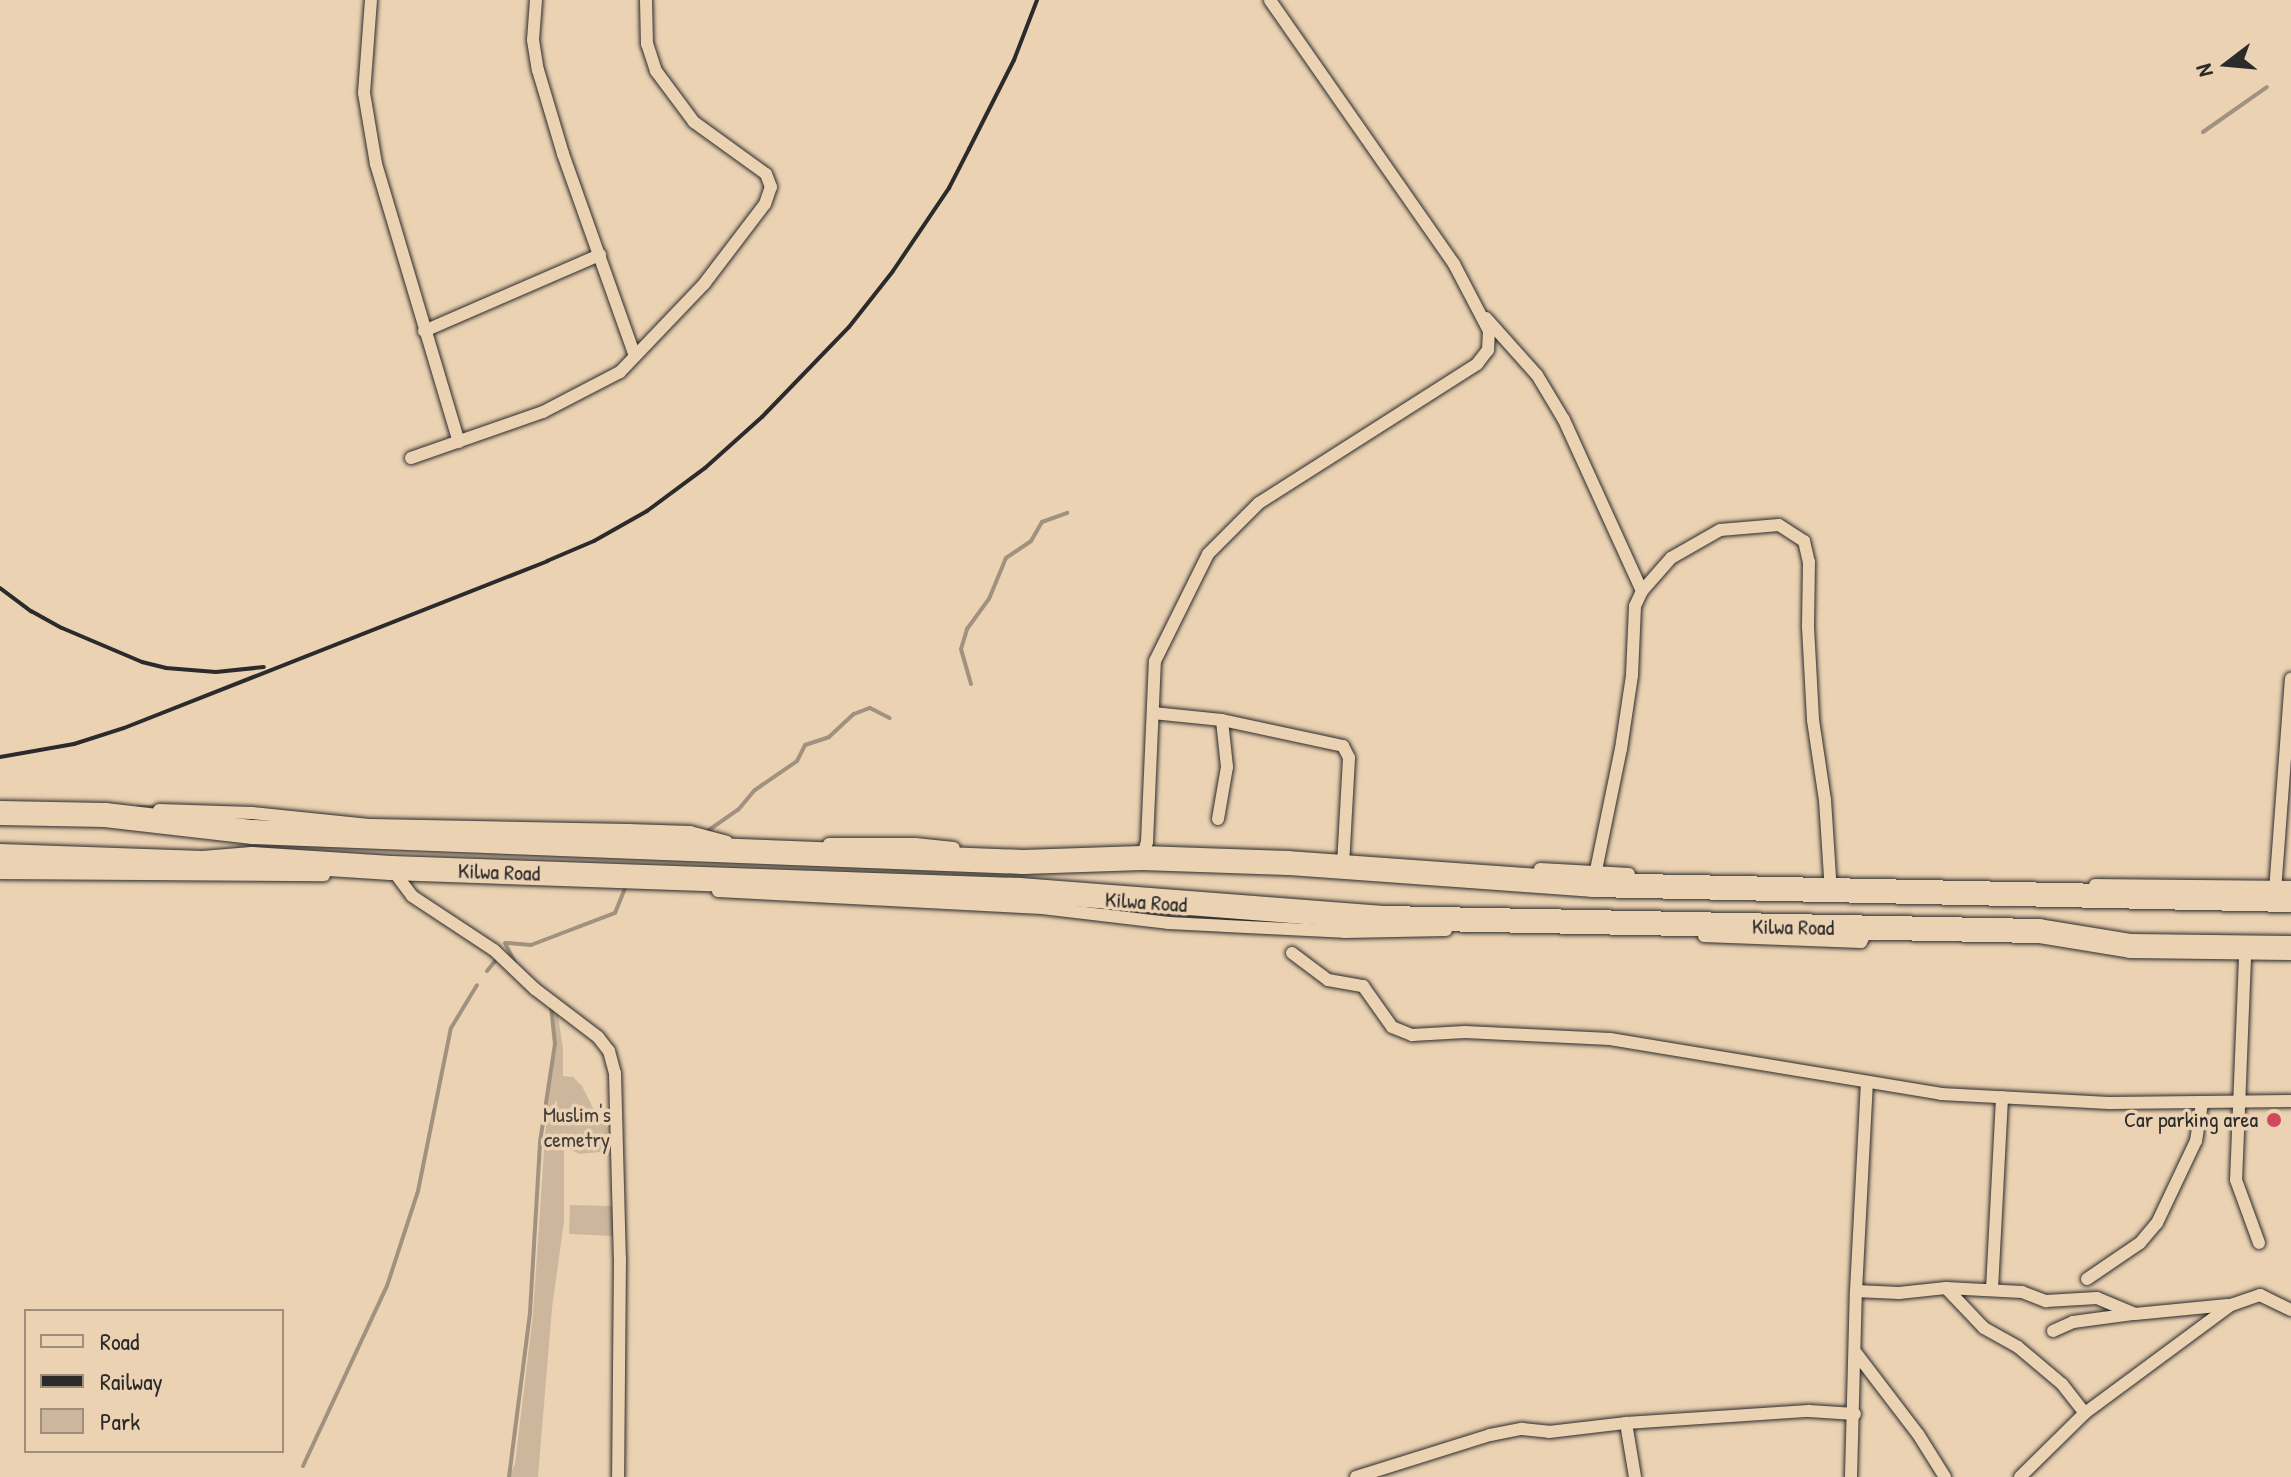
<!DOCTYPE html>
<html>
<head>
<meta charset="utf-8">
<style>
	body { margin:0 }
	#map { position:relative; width:2291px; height:1477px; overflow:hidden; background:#ebd2b3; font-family:"Patrick Hand",sans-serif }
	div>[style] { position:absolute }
	.green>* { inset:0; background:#ccb79d }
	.stream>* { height:4px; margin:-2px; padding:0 2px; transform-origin:2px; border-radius:2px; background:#a1927f }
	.roads { filter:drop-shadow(0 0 2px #2b2b2b) drop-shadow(0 0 2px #2b2b2b) }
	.street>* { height:12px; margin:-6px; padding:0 6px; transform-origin:6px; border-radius:6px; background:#ebd2b3 }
	.highway>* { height:24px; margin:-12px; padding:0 12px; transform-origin:12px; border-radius:12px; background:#ebd2b3 }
	.rail>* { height:4px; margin:-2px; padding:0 2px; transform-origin:2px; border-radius:2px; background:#2b2b2b }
	.dots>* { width:22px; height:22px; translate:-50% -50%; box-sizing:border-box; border:4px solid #ebd2b3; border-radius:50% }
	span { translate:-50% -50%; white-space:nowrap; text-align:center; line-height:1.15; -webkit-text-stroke:7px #ebd2b3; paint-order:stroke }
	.street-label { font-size:22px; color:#2b2b2b }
	.park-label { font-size:22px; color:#43403c }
	.poi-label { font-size:22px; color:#2b2b2b }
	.right { translate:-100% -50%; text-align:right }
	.legend { position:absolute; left:24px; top:1309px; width:260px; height:144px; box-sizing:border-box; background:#ebd2b3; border:2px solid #9e8f7d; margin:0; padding:10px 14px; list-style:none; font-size:24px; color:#2b2b2b }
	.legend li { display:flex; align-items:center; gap:16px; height:40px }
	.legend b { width:40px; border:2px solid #9e8f7d }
	.north { position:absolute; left:2187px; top:24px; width:80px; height:80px; -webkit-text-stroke:6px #ebd2b3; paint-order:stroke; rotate:254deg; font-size:22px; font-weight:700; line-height:32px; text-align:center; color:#2b2b2b }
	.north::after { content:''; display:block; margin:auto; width:28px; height:36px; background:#2b2b2b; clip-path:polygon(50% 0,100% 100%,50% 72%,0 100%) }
</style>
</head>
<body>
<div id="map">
	<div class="green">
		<i style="clip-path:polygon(552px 1000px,556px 1003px,563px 1048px,563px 1076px,573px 1077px,582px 1086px,593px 1108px,605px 1118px,609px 1151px,580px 1154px,564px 1147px,564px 1221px,552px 1308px,538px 1477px,509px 1477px,515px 1464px,533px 1314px,548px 1092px,556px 1045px)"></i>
		<i style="clip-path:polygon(570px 1205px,612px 1206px,614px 1236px,569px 1234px)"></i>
	</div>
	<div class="stream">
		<i style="left:2203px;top:132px;width:78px;rotate:-35.1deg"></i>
		<i style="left:971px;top:684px;width:36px;rotate:-106deg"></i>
		<i style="left:961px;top:649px;width:21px;rotate:-73deg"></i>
		<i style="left:967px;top:629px;width:37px;rotate:-54deg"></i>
		<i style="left:989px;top:599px;width:44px;rotate:-67.5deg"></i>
		<i style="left:1006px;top:558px;width:30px;rotate:-34deg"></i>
		<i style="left:1031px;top:541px;width:22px;rotate:-60deg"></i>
		<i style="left:1042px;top:522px;width:27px;rotate:-20deg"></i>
		<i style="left:138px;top:807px;width:19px"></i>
		<i style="left:706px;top:832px;width:39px;rotate:-35deg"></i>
		<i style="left:738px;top:810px;width:26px;rotate:-50deg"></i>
		<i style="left:755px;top:790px;width:51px;rotate:-34.6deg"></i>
		<i style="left:797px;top:761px;width:18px;rotate:-63deg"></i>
		<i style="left:805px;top:745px;width:25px;rotate:-18deg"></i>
		<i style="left:829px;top:737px;width:34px;rotate:-43deg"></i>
		<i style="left:854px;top:714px;width:17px;rotate:-21deg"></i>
		<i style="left:870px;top:708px;width:22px;rotate:27deg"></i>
		<i style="left:505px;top:943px;width:22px;rotate:63deg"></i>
		<i style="left:507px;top:943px;width:24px;rotate:5deg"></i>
		<i style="left:531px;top:945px;width:90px;rotate:-20.9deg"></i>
		<i style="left:615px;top:913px;width:27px;rotate:-68deg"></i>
		<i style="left:487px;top:971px;width:14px;rotate:-51deg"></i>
		<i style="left:303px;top:1466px;width:199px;rotate:-65deg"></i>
		<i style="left:387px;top:1286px;width:100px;rotate:-71.9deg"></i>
		<i style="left:418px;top:1191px;width:166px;rotate:-78.6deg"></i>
		<i style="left:451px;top:1028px;width:50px;rotate:-58.8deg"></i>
		<i style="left:509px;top:1477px;width:166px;rotate:-82.7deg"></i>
		<i style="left:530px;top:1312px;width:170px;rotate:-86.6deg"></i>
		<i style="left:540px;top:1142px;width:99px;rotate:-81.3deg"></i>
		<i style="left:555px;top:1044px;width:38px;rotate:-96deg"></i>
	</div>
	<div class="roads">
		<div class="street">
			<i style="left:371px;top:0;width:93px;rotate:94.3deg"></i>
			<i style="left:364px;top:93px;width:72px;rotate:80.4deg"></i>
			<i style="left:376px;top:164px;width:290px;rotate:73.4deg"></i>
			<i style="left:536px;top:0;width:40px;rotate:94.3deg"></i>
			<i style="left:533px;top:40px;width:30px;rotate:81deg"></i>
			<i style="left:538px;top:70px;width:88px;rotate:73.4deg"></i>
			<i style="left:563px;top:154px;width:214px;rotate:70.4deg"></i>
			<i style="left:1486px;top:318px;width:76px;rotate:48.2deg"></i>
			<i style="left:1537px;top:375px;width:52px;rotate:59deg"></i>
			<i style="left:1564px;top:420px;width:188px;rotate:65.5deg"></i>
			<i style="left:424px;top:331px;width:192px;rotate:-23.4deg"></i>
			<i style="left:411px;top:458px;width:140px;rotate:-19.2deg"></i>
			<i style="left:543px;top:412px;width:87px;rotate:-27.5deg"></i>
			<i style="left:620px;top:372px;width:122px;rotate:-46.3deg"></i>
			<i style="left:704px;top:284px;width:101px;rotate:-52.7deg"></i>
			<i style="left:765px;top:204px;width:18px;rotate:-71deg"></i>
			<i style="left:771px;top:187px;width:14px;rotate:-111deg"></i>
			<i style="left:766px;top:174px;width:89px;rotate:-144.2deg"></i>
			<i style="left:694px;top:122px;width:64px;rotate:-126.7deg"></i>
			<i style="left:656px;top:71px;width:28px;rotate:-108deg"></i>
			<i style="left:647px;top:44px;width:44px;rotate:-91.3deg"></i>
			<i style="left:1153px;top:713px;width:69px;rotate:5.8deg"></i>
			<i style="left:1222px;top:720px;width:124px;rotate:12.1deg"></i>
			<i style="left:1343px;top:746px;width:13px;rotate:63deg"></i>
			<i style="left:1349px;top:758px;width:109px;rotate:93.2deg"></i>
			<i style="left:159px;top:810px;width:93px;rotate:1.8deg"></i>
			<i style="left:252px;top:813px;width:120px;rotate:5.8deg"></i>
			<i style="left:371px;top:825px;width:257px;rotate:1.1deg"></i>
			<i style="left:628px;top:830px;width:4px;rotate:90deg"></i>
			<i style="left:1218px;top:819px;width:53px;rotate:-80.2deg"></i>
			<i style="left:1227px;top:767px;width:47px;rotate:-96.1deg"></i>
			<i style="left:628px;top:830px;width:62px;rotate:1.8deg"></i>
			<i style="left:690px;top:832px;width:38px;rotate:15deg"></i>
			<i style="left:829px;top:844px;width:86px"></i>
			<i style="left:915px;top:844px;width:39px;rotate:6deg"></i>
			<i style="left:1142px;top:858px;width:17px;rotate:-73deg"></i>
			<i style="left:1147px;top:842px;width:181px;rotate:-87.5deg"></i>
			<i style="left:1155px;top:661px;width:119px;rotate:-63.6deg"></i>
			<i style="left:1208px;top:554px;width:72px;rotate:-45deg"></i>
			<i style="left:1259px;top:503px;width:259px;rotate:-32.5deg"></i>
			<i style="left:1477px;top:364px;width:18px;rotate:-52deg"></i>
			<i style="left:1488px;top:350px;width:19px;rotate:-87deg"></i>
			<i style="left:1489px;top:331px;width:76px;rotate:-117.6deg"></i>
			<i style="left:1454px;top:264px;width:322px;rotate:-124.9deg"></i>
			<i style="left:391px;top:868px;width:35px;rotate:53deg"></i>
			<i style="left:412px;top:896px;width:98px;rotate:33.4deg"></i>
			<i style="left:494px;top:950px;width:57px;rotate:43.6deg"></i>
			<i style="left:535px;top:989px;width:79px;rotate:37.3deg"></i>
			<i style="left:598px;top:1037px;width:18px;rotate:52deg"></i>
			<i style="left:609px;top:1051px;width:23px;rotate:75deg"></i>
			<i style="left:615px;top:1073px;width:185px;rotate:88.5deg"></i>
			<i style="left:620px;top:1258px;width:219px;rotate:90.5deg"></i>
			<i style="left:1540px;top:869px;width:89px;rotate:3.2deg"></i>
			<i style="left:0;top:873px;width:324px;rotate:0.4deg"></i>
			<i style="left:1594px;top:880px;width:134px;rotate:-78.4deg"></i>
			<i style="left:1621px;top:749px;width:75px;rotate:-81.5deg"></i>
			<i style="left:1632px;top:675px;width:69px;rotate:-87.5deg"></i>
			<i style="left:1635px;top:606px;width:17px;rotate:-65deg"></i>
			<i style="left:1642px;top:591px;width:44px;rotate:-48.7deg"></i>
			<i style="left:1671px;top:558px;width:56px;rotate:-29.7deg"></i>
			<i style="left:1720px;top:530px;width:59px;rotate:-4.8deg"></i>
			<i style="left:1779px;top:525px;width:30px;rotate:33deg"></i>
			<i style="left:1804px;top:541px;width:22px;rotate:77deg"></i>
			<i style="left:1809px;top:562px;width:65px;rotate:90.9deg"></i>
			<i style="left:1808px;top:627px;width:93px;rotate:86.9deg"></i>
			<i style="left:1813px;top:720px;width:81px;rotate:81.5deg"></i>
			<i style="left:1825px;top:800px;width:92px;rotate:86.3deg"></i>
			<i style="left:2095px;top:885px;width:196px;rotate:0.6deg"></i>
			<i style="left:718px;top:891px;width:324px;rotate:3deg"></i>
			<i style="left:1042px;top:908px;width:128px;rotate:6.7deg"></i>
			<i style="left:1169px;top:923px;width:175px;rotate:2.9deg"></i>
			<i style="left:1344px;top:932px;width:102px;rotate:-1.1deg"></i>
			<i style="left:2275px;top:891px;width:213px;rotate:-85.7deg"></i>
			<i style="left:1704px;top:936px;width:157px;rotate:2.2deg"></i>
			<i style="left:1861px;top:942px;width:16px;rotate:-63deg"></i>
			<i style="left:1292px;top:953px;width:45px;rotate:36.9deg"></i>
			<i style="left:1328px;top:980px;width:36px;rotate:10deg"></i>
			<i style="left:1363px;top:986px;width:50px;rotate:54.7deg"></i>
			<i style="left:1392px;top:1027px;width:22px;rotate:22deg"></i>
			<i style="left:1412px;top:1035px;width:53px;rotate:-3.2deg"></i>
			<i style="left:1465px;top:1032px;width:145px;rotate:2.8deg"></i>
			<i style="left:1610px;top:1039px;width:336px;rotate:9.4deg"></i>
			<i style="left:1941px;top:1094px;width:168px;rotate:3.1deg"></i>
			<i style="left:2109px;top:1103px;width:182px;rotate:-0.6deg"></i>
			<i style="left:2245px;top:958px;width:222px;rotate:92.3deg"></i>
			<i style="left:2236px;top:1180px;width:67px;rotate:69.9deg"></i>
			<i style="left:2087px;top:1279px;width:64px;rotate:-34.2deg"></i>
			<i style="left:2140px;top:1243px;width:26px;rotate:-50deg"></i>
			<i style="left:2157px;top:1223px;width:91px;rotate:-64.6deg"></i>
			<i style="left:2196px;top:1141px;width:39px;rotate:-81deg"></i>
			<i style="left:1946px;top:1288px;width:76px;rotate:3deg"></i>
			<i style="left:2022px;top:1292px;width:26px;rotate:21deg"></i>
			<i style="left:2046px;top:1301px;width:51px;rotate:-3.4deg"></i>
			<i style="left:2097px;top:1298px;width:41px;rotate:22.8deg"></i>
			<i style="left:2135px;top:1314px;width:93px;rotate:-5.5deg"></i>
			<i style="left:1992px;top:1289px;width:192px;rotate:-87deg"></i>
			<i style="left:1856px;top:1291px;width:43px;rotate:2.7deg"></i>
			<i style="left:1899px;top:1293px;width:47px;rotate:-6.1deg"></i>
			<i style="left:1946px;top:1288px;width:55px;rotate:46.5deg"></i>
			<i style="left:1984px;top:1328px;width:39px;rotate:29deg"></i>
			<i style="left:2018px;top:1347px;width:57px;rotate:40.1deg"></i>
			<i style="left:2062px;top:1384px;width:37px;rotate:52deg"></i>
			<i style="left:2053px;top:1331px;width:22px;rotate:-24deg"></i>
			<i style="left:2073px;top:1322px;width:60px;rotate:-7.7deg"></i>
			<i style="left:1856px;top:1353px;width:102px;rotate:52.6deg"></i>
			<i style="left:1918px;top:1434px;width:51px;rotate:57.9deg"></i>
			<i style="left:1626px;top:1423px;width:55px;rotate:80.5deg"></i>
			<i style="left:1356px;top:1477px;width:140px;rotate:-17.4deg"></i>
			<i style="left:1490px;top:1435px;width:33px;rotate:-11deg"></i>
			<i style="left:1522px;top:1429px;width:27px;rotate:6deg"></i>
			<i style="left:1549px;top:1432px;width:78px;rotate:-6.7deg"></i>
			<i style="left:1626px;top:1423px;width:183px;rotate:-3.8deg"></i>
			<i style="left:1809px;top:1411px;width:46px;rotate:3.7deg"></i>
			<i style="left:1851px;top:1477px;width:186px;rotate:-88.5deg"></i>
			<i style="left:1856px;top:1291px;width:207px;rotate:-87deg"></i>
			<i style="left:2020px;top:1477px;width:91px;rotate:-44.6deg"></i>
			<i style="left:2085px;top:1413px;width:182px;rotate:-36.5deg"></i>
			<i style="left:2231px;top:1305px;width:31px;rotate:-19deg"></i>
			<i style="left:2260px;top:1295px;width:34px;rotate:26deg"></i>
		</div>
		<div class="highway">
			<i style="left:0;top:813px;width:105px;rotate:1.1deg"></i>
			<i style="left:105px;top:815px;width:149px;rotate:6.6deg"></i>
			<i style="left:253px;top:832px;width:771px;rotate:2.23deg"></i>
			<i style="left:1023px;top:862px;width:119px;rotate:-1.9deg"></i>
			<i style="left:1142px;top:858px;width:146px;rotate:2deg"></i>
			<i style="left:1288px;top:863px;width:306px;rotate:4.1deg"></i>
			<i style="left:1593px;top:885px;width:698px;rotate:1.23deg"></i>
			<i style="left:0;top:856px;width:203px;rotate:2deg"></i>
			<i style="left:203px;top:863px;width:49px;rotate:-4.7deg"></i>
			<i style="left:252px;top:859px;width:139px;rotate:3.7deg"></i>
			<i style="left:391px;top:868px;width:628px;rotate:2.01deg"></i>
			<i style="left:1019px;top:890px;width:366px;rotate:4.4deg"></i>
			<i style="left:1384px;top:918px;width:655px;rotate:1.14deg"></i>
			<i style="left:2039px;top:931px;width:93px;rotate:9.3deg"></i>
			<i style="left:2131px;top:946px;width:160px;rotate:0.7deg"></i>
		</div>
	</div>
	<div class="rail">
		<i style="left:0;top:588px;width:39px;rotate:37deg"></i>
		<i style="left:31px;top:611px;width:35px;rotate:29deg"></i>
		<i style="left:62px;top:628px;width:87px;rotate:23deg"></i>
		<i style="left:142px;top:662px;width:25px;rotate:14deg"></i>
		<i style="left:166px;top:668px;width:50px;rotate:4.6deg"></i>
		<i style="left:216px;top:672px;width:48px;rotate:-5.9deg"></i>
		<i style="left:0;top:757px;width:75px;rotate:-10deg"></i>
		<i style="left:74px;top:744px;width:52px;rotate:-17.7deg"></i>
		<i style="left:124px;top:728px;width:455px;rotate:-21.5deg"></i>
		<i style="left:547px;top:561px;width:51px;rotate:-23.1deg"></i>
		<i style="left:594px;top:541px;width:61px;rotate:-29.5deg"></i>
		<i style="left:647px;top:511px;width:72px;rotate:-36.6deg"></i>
		<i style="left:705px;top:468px;width:76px;rotate:-41.8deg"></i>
		<i style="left:762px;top:417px;width:125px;rotate:-46deg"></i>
		<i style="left:849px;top:327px;width:71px;rotate:-51.8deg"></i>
		<i style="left:893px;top:271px;width:100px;rotate:-56deg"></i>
		<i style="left:949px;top:188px;width:44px;rotate:-62.9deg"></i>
		<i style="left:969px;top:149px;width:100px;rotate:-63.2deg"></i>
		<i style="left:1014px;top:60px;width:64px;rotate:-69deg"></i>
	</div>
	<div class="dots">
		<i style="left:2274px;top:1120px;background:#d1495b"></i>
	</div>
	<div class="street-label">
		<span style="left:499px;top:872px;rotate:2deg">Kilwa Road</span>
		<span style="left:1146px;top:902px;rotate:4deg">Kilwa Road</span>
		<span style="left:1793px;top:927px;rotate:1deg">Kilwa Road</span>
	</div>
	<div class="park-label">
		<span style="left:577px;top:1127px">Muslim's<br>cemetry</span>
	</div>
	<div class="poi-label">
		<span class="right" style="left:2258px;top:1120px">Car parking area</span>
	</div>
	<ul class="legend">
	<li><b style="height:10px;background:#ebd2b3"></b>Road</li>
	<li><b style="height:10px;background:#2b2b2b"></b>Railway</li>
	<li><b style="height:22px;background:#ccb79d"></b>Park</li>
	</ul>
	<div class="north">N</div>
</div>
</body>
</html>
